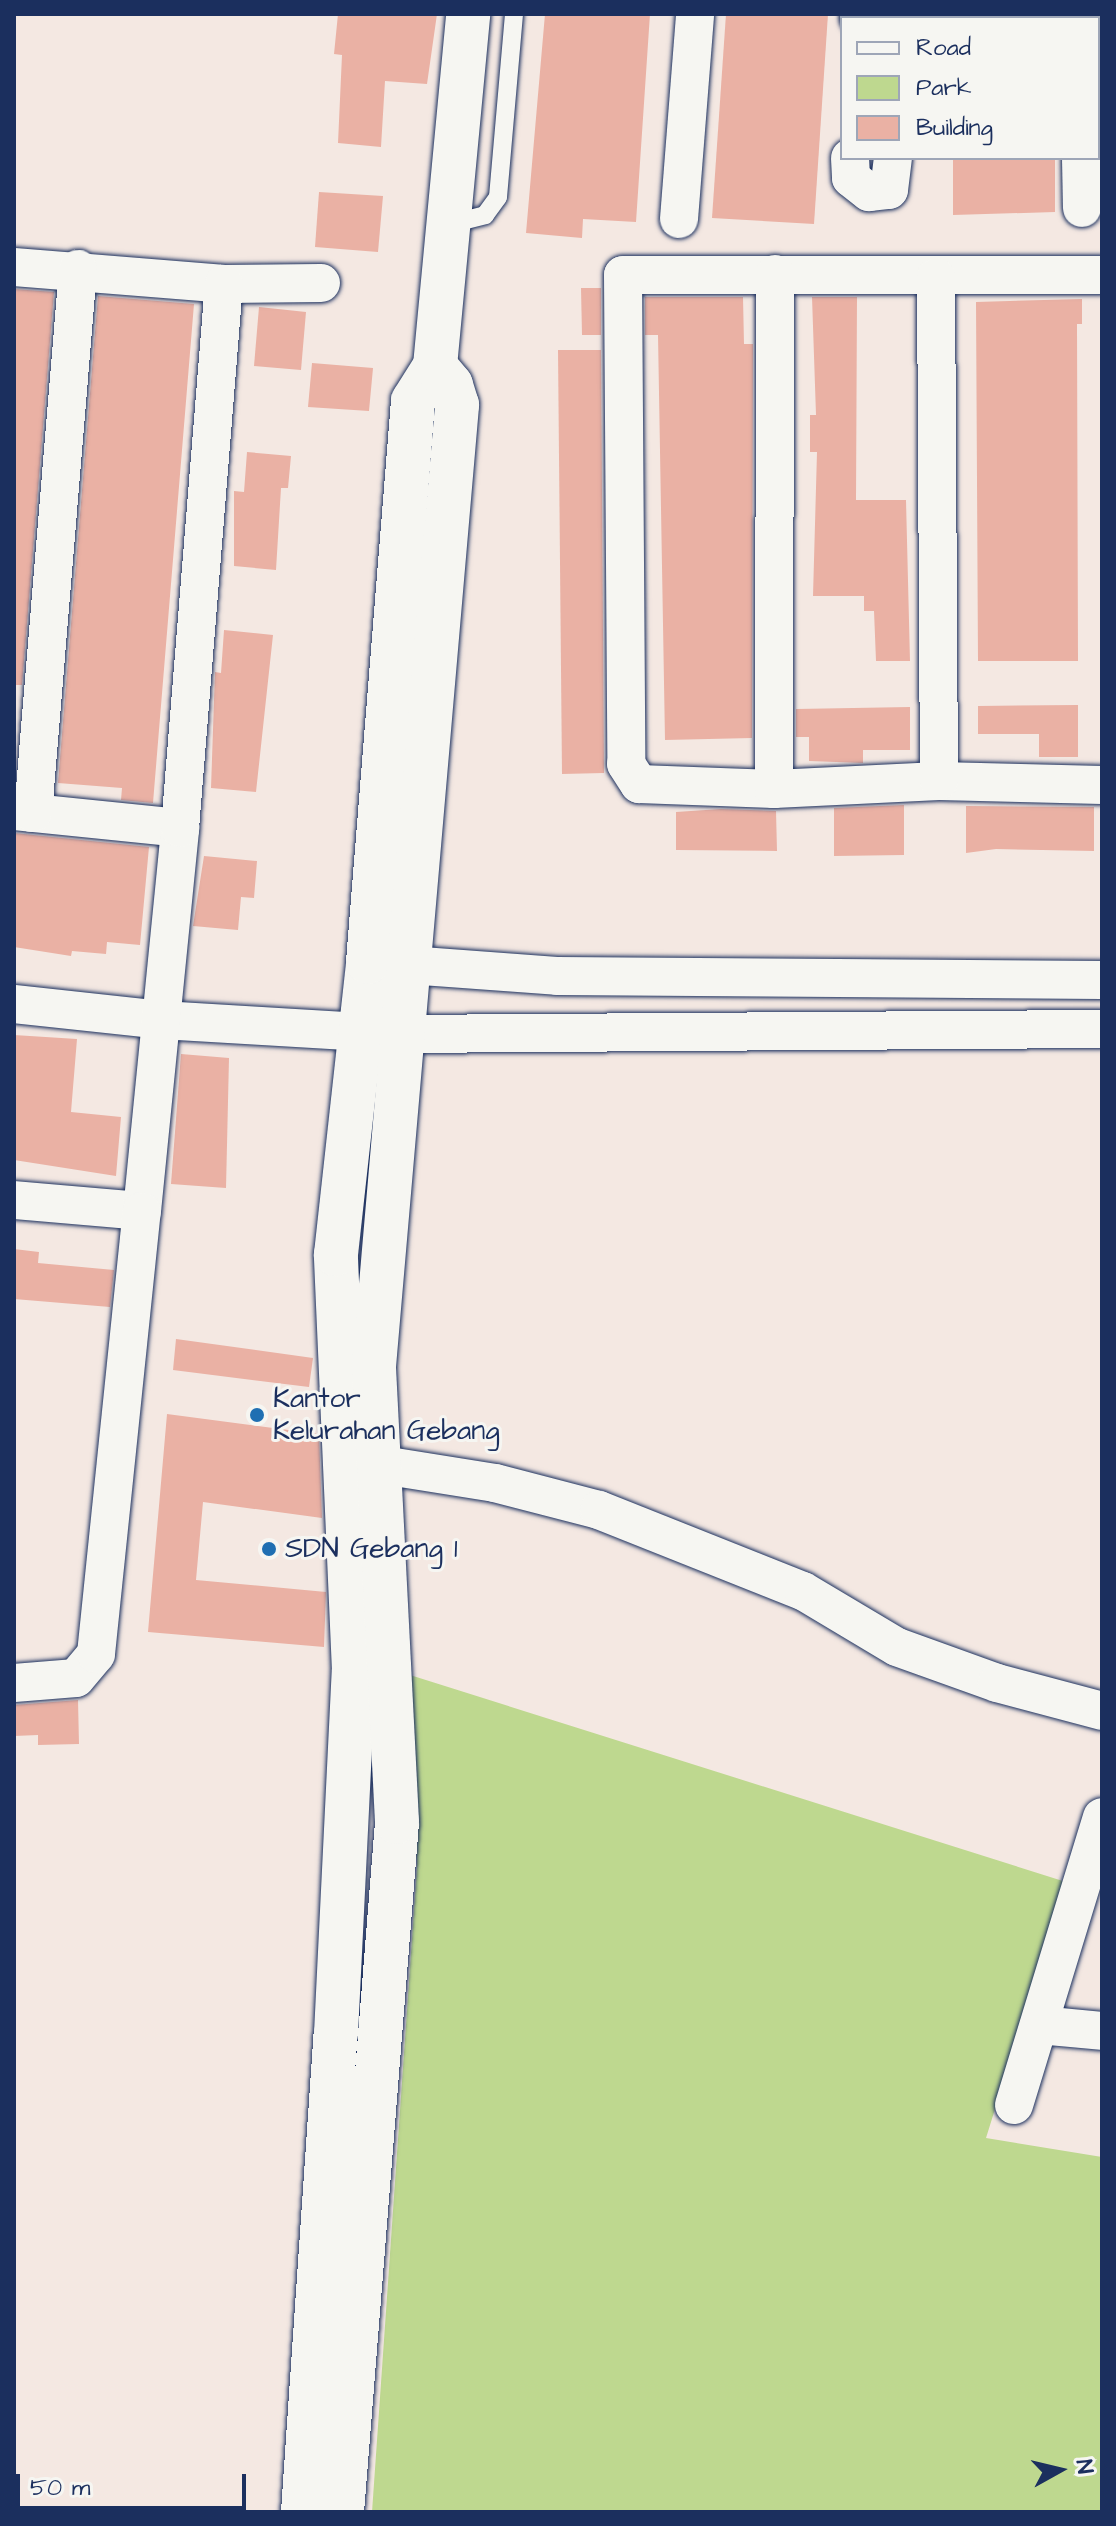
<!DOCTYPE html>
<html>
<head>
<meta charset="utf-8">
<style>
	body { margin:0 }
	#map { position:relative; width:1116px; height:2526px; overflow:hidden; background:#f4e8e2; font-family:"Architects Daughter",sans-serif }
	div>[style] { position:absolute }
	.green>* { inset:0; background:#bed88f }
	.building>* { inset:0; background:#eab1a4 }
	.roads { filter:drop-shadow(0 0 2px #1b2f5e) drop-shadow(0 0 2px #1b2f5e) }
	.lane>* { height:18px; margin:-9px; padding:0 9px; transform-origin:9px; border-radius:9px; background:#f6f6f2 }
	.street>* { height:38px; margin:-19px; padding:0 19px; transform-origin:19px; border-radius:19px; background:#f6f6f2 }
	.secondary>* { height:44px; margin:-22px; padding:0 22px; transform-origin:22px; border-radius:22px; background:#f6f6f2 }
	.dots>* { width:22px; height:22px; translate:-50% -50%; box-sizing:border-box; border:4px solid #f6f6f2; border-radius:50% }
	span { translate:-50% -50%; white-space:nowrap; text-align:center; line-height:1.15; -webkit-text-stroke:6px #f6f6f2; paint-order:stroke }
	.poi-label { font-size:28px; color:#1b2f5e }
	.left { translate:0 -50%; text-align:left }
	.frame { position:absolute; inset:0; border:16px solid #1b2f5e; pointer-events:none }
	.legend { position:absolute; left:840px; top:16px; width:260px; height:144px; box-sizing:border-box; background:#f6f6f2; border:2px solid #9ea6b7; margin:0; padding:10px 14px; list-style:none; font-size:24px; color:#1b2f5e }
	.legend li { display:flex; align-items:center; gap:16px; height:40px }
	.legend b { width:40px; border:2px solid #9ea6b7 }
	.north { position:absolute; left:1020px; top:2430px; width:80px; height:80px; -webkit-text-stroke:6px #f6f6f2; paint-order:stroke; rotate:82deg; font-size:22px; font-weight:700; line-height:32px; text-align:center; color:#1b2f5e }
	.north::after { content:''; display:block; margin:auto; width:28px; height:36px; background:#1b2f5e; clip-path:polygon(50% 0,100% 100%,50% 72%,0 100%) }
	.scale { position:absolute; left:16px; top:2474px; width:230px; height:36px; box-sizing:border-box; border:4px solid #1b2f5e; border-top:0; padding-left:10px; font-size:24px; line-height:28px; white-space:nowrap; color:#1b2f5e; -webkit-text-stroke:6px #f6f6f2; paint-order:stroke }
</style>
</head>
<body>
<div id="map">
	<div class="green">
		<i style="clip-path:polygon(410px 1675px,1066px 1882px,986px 2138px,1102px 2157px,1102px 2512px,372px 2512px,417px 1867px)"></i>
	</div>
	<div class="building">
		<i style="clip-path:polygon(338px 14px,437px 14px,427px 84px,385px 81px,381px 147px,338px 143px,342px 55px,334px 54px)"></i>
		<i style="clip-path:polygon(545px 14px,650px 14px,636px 222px,583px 219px,582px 238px,526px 233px)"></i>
		<i style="clip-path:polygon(726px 14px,828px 14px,814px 224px,712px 218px)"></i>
		<i style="clip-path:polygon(953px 158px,1055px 158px,1055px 212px,953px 215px)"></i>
		<i style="clip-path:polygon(319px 192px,383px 196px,378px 252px,315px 247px)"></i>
		<i style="clip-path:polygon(581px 288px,601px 288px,601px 335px,582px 335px)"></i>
		<i style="clip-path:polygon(14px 289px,54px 292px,22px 685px,14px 685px)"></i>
		<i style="clip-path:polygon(98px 296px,194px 304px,153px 803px,121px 800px,122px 788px,58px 783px)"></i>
		<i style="clip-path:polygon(645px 297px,743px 297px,744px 344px,753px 344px,752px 738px,665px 740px,658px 335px,645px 335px)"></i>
		<i style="clip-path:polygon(812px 297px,857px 297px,856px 500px,906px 500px,910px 661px,876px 661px,874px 611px,864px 611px,864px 596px,813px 596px,817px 452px,810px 452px,810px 415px,816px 415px)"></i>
		<i style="clip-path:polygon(1082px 299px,1082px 324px,1077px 324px,1078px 661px,978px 661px,976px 302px)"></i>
		<i style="clip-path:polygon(259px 307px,306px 312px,301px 370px,254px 366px)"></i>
		<i style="clip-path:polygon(558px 350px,601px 350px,604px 773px,562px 774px)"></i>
		<i style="clip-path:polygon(312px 363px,373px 368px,369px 411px,308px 407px)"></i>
		<i style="clip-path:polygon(247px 452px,291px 456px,288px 488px,281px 488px,276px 570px,234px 566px,234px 491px,244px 492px)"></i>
		<i style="clip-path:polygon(224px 630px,273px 635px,256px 792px,211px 788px,215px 672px,221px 673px)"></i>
		<i style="clip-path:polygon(1078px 705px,1078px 757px,1039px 757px,1039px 734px,978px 734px,978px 706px)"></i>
		<i style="clip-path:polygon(910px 707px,910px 750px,863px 750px,863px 763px,809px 761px,809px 737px,796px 737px,796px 709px)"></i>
		<i style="clip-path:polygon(904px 805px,904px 855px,834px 856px,834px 808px)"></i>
		<i style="clip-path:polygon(966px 806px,1094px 807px,1094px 851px,996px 849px,966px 853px)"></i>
		<i style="clip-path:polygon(721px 809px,776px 811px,777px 851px,676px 850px,676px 812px)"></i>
		<i style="clip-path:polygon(14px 833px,149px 847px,140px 945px,107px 942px,106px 954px,72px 951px,71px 956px,14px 947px)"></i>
		<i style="clip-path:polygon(204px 856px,257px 861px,254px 898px,241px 897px,238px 930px,193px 926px)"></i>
		<i style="clip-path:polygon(14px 1035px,77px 1039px,71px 1112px,121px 1117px,116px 1176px,14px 1160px)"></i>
		<i style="clip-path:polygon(181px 1054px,229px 1058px,226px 1188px,171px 1184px)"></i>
		<i style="clip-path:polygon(14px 1249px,39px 1252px,38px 1263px,114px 1270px,110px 1307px,14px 1299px)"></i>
		<i style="clip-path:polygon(176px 1339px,313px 1358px,309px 1387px,173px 1370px)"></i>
		<i style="clip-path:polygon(167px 1414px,319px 1434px,322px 1518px,203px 1502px,196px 1580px,326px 1592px,324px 1647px,148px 1632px)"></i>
		<i style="clip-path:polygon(78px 1700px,79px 1744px,38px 1745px,38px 1735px,14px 1736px,14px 1705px)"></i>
	</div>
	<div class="roads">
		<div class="lane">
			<i style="left:450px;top:224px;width:36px;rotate:-14deg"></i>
			<i style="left:485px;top:215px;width:22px;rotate:-54deg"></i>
			<i style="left:498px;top:197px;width:184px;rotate:-85deg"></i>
		</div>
		<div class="street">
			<i style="left:1081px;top:14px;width:4px;rotate:90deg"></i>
			<i style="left:859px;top:18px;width:4px;rotate:-90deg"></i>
			<i style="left:895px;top:18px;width:4px;rotate:-76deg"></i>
			<i style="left:850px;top:158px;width:20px;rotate:87deg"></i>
			<i style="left:851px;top:178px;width:23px;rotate:38deg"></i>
			<i style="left:869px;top:192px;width:20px;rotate:-6deg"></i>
			<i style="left:889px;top:190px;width:32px;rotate:-83deg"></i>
			<i style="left:1081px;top:158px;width:50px;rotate:88.9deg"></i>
			<i style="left:679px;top:219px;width:206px;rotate:-85.5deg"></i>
			<i style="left:14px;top:267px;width:211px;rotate:4.6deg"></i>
			<i style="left:224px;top:284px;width:97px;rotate:-0.6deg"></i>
			<i style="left:1102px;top:275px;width:479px;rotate:180deg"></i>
			<i style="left:623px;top:275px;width:489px;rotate:89.6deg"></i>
			<i style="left:626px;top:764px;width:24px;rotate:57deg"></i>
			<i style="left:639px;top:784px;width:135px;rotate:2.1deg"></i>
			<i style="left:774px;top:789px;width:165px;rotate:-2.8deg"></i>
			<i style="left:939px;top:781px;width:163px;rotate:1.4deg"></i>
			<i style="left:936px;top:277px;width:504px;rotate:89.66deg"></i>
			<i style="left:774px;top:789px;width:515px;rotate:-89.89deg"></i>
			<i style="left:14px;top:811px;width:167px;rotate:5.8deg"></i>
			<i style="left:33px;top:813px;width:546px;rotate:-85.27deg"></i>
			<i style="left:381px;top:963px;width:176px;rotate:4.2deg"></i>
			<i style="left:557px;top:976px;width:545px;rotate:0.42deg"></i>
			<i style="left:14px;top:1004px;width:148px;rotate:6.2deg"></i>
			<i style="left:161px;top:1020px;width:238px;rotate:3.4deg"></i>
			<i style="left:399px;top:1034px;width:703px;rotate:-0.41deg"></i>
			<i style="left:14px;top:1200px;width:128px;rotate:4.9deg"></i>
			<i style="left:142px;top:1211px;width:385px;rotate:-84.3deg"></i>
			<i style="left:180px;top:828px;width:546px;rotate:-85.38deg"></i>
			<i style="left:351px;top:1460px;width:146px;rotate:9.1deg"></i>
			<i style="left:495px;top:1483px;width:107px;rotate:14.6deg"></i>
			<i style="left:599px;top:1510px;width:219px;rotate:21.7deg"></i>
			<i style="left:803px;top:1591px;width:109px;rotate:30.8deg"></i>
			<i style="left:897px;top:1647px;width:106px;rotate:19.8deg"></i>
			<i style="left:997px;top:1683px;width:109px;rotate:14.9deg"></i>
			<i style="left:14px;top:1683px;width:62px;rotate:-4.6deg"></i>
			<i style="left:76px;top:1678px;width:31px;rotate:-50deg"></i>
			<i style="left:96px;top:1654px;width:445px;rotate:-84.1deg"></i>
			<i style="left:1039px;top:2025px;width:63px;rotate:5.4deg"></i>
			<i style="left:1014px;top:2105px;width:301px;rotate:-73deg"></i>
		</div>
		<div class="secondary">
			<i style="left:303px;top:2512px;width:479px;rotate:-86.1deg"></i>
			<i style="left:336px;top:2034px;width:363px;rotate:-87.2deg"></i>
			<i style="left:354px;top:1671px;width:417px;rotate:-92.5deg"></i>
			<i style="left:336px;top:1254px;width:294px;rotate:-83.7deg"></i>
			<i style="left:368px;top:962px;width:563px;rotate:-85.41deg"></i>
			<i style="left:413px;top:401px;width:41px;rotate:-57.8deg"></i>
			<i style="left:435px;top:366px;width:354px;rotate:-84.6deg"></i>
			<i style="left:342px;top:2512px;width:692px;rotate:-85.44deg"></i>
			<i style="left:397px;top:1822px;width:457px;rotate:-92.9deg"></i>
			<i style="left:374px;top:1366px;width:965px;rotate:-85.06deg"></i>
			<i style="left:457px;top:405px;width:21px;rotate:-107deg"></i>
			<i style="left:451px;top:385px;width:25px;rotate:-130deg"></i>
		</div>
	</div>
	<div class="dots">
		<i style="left:257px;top:1415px;background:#1f6fb2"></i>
		<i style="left:269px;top:1549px;background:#1f6fb2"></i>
	</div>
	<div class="poi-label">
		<span class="left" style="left:273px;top:1415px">Kantor<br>Kelurahan Gebang</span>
		<span class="left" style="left:285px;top:1549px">SDN Gebang 1</span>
	</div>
	<div class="frame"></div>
	<ul class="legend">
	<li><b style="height:10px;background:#f6f6f2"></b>Road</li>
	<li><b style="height:22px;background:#bed88f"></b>Park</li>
	<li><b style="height:22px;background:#eab1a4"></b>Building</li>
	</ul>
	<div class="north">N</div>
	<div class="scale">50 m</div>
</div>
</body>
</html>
